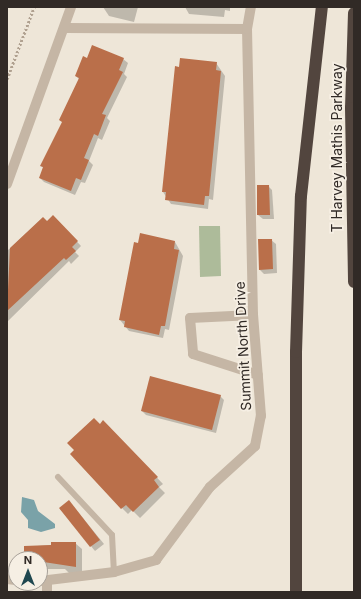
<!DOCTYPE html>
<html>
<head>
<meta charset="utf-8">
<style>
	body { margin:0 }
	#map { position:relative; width:361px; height:599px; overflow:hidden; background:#eee6d8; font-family:Inter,sans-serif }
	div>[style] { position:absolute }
	.green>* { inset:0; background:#adbb9a }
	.water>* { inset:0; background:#7aa2a8 }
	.shadow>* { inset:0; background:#0003 }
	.building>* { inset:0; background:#ba6f4a }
	.path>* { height:2.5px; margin-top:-1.25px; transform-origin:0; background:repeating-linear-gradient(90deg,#b0a190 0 2px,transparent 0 4px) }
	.lane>* { height:6px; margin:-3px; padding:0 3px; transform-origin:3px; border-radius:3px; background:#c5b6a5 }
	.street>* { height:10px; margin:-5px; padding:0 5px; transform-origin:5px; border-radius:5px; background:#c5b6a5 }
	.highway>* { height:12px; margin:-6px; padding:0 6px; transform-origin:6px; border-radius:6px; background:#52453e }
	span { translate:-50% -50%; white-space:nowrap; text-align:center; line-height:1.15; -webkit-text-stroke:3.5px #f6efe4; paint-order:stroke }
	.street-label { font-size:14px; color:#312a26 }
	.frame { position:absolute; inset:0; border:8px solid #312a26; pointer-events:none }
	.north { position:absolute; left:8px; top:551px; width:40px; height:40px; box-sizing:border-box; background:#f6efe4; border:1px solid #a7a098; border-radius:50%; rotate:0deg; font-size:11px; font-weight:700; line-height:16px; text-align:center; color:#312a26 }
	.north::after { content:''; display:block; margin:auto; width:14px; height:18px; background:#1f474f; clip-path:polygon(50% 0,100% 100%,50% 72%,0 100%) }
</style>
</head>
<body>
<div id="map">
	<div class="green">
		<i style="clip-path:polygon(199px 226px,220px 226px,221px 276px,200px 277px)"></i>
	</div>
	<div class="water">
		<i style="clip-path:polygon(22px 497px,34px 500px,38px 511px,55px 524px,55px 528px,41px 532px,28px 528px,28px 520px,21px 512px)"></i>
	</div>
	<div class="shadow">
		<i style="clip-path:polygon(103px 7px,138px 7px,134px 22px,109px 16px)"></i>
		<i style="clip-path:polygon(185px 7px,230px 7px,230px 11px,225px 10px,224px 17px,189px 14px)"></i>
		<i style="clip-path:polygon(88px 59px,123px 59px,128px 63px,124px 74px,127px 77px,107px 118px,110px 121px,102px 140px,98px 138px,89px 161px,93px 165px,85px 183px,81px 182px,75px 195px,44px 182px,40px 178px,44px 168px,41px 166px,63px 123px,79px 79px,76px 76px)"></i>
		<i style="clip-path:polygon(216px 63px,225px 76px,213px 200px,209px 199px,208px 209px,171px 204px,163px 192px)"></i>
		<i style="clip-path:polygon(268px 186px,272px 190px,274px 219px,263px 219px,258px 215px)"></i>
		<i style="clip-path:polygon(43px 218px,47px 222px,58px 221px,81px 246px,75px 252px,79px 256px,71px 264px,69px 261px,7px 322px,7px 251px)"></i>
		<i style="clip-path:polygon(141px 235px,175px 242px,183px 256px,169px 330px,165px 329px,163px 338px,129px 331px,120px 320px)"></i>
		<i style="clip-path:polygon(271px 240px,276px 244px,277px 273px,264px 274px,260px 270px)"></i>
		<i style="clip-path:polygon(220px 396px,224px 400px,216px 433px,146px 415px,142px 411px)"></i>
		<i style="clip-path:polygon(103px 421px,163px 484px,159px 487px,165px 493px,140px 518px,132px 510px,128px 514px,122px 508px,100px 425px)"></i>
		<i style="clip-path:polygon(73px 506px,104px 544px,95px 551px,60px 509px)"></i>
		<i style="clip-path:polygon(75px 543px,82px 549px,82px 573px,69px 573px,65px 569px,40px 569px,40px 559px,25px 547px)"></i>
	</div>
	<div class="building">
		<i style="clip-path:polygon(92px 45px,124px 58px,119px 70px,123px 72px,102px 114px,106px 115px,98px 136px,94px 134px,84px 158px,89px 160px,81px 180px,76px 178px,71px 191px,39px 178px,43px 167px,40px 166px,62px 122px,59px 120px,79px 78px,75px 76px,83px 56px,87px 58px)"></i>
		<i style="clip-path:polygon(180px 58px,217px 62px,216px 70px,221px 71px,209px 196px,205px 196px,204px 205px,165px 200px,166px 192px,162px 192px,175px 66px,179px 67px)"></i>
		<i style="clip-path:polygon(257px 185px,269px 185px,270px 215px,257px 215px)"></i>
		<i style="clip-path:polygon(53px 215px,78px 241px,72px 247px,76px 251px,66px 260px,64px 258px,7px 311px,10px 248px,43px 217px,47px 221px)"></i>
		<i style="clip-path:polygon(140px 233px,175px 241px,174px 249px,179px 250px,165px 326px,161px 326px,159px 335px,124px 327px,125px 321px,119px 320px,134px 242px,138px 243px)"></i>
		<i style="clip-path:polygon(258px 239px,272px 239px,273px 269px,259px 270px)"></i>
		<i style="clip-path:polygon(150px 376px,221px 395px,212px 430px,141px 411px)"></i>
		<i style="clip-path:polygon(94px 418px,100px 424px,103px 420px,158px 477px,154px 480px,159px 487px,133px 512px,126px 505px,121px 509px,70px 454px,74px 450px,67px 443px)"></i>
		<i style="clip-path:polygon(69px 500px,100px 540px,90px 547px,59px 508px)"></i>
		<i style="clip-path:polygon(51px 542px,76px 542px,76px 567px,24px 559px,24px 546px,51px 545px)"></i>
	</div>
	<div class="path">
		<i style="left:7px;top:79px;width:77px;rotate:-69.4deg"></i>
	</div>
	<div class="lane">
		<i style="left:58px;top:477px;width:79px;rotate:47deg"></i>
		<i style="left:112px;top:535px;width:37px;rotate:87deg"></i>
	</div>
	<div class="street">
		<i style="left:66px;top:28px;width:181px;rotate:0.3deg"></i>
		<i style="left:7px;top:184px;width:188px;rotate:-70.1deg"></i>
		<i style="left:253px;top:315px;width:63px;rotate:177.3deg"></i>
		<i style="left:190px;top:318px;width:36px;rotate:85deg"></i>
		<i style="left:193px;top:354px;width:68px;rotate:17.9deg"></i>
		<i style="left:7px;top:579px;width:9px;rotate:6deg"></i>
		<i style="left:40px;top:581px;width:75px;rotate:-6.9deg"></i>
		<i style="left:114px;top:572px;width:44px;rotate:-15.9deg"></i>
		<i style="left:156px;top:560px;width:91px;rotate:-53.5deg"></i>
		<i style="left:210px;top:487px;width:61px;rotate:-42.3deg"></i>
		<i style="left:255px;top:446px;width:31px;rotate:-79deg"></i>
		<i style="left:261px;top:416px;width:101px;rotate:-94.5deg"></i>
		<i style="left:253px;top:315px;width:286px;rotate:-91.2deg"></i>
		<i style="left:247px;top:29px;width:22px;rotate:-80deg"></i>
		<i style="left:47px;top:592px;width:10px;rotate:-90deg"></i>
	</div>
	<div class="highway">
		<i style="left:354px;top:13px;width:95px;rotate:91.8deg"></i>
		<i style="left:351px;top:108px;width:174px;rotate:89deg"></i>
		<i style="left:296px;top:592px;width:240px;rotate:-90deg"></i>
		<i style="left:296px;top:352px;width:156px;rotate:-88.2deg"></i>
		<i style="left:301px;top:196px;width:190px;rotate:-83.7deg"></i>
	</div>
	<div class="street-label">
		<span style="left:337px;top:148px;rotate:-90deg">T Harvey Mathis Parkway</span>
		<span style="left:243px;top:346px;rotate:-93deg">Summit North Drive</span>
	</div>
	<div class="frame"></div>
	<div class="north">N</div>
</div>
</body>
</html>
